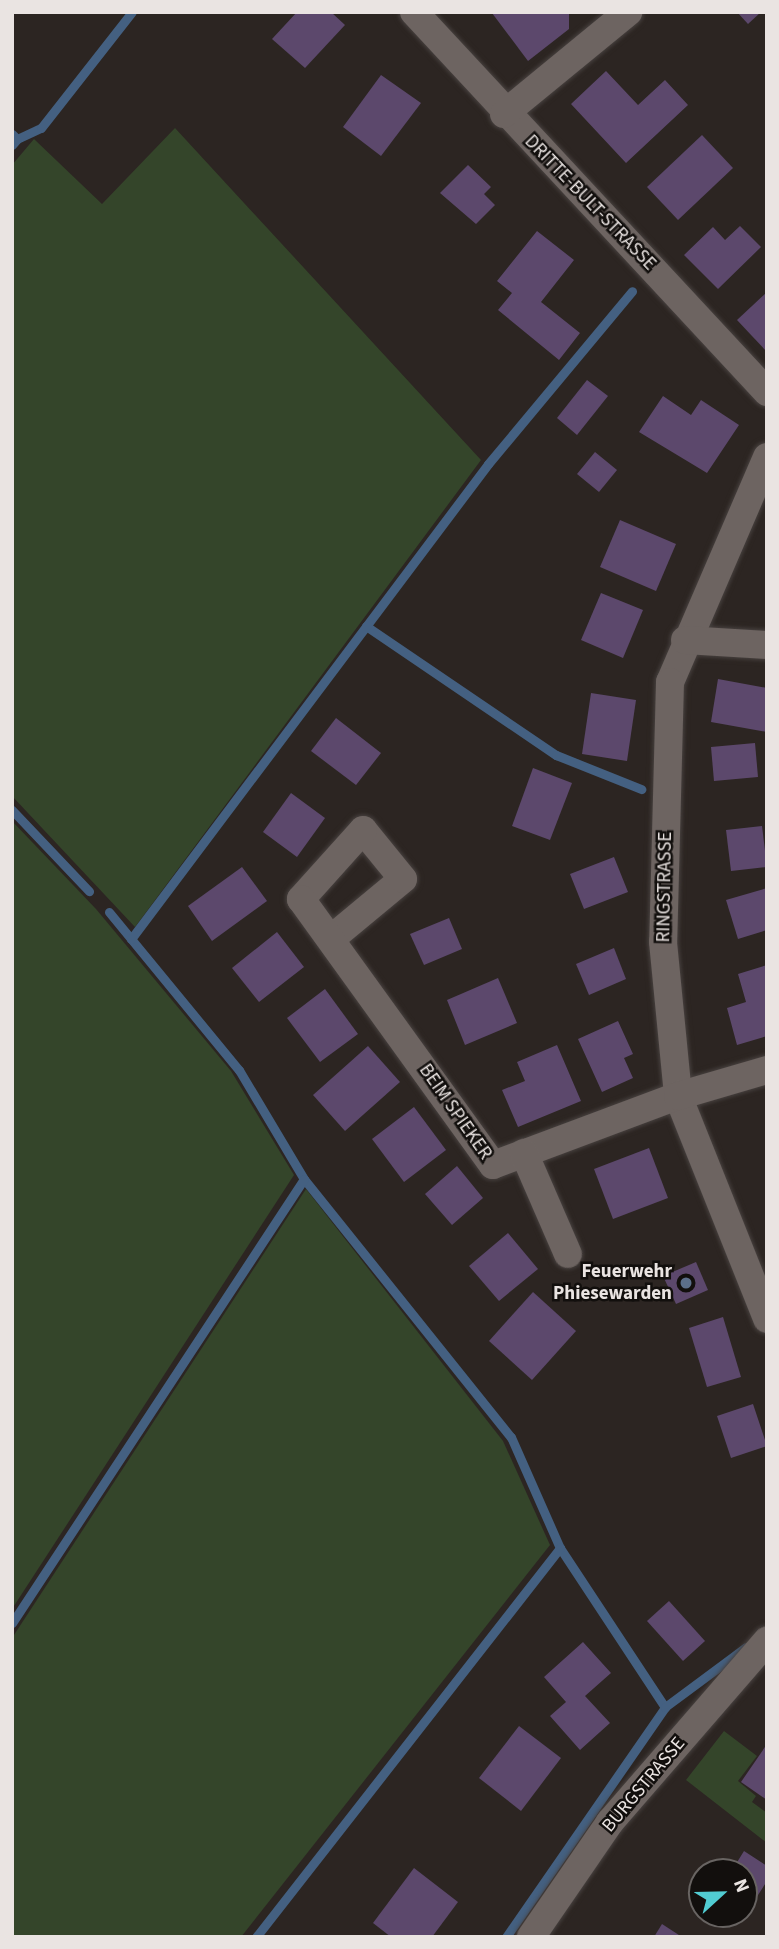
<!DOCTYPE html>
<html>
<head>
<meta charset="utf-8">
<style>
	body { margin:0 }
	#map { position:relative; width:779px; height:1949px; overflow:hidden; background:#2c2522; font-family:"Source Sans 3",sans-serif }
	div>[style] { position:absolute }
	.green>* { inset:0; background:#34452a }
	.stream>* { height:9px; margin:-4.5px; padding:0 4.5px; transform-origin:4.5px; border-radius:4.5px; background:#446081 }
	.building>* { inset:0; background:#5c486c }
	.roads { filter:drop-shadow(0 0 2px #47413f) drop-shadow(0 0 2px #47413f) }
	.minor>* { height:28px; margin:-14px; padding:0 14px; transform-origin:14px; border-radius:14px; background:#6d6461 }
	.dots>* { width:19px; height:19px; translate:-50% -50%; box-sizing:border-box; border:4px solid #120f0d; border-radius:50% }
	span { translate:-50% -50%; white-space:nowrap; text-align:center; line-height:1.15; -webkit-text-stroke:5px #120f0d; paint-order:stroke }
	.street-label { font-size:19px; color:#eae4e2 }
	.poi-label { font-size:19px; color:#eae4e2; font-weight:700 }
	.right { translate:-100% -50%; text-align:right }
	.frame { position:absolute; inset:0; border:14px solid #eae4e2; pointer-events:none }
	.north { position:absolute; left:688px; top:1858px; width:70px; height:70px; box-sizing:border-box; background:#120f0d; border:2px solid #686462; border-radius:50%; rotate:68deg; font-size:19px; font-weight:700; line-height:28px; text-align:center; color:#eae4e2 }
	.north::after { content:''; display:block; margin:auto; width:24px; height:32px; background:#51ccd2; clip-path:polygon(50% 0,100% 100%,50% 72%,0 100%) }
</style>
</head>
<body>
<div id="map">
	<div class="green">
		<i style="clip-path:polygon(175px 128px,481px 460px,135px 927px,12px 796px,12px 165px,34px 139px,102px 204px)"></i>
		<i style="clip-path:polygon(12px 821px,96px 909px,231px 1071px,294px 1175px,12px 1609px)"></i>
		<i style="clip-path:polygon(306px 1189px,503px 1441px,550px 1545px,241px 1937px,12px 1937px,12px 1638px)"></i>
		<i style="clip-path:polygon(724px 1731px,757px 1756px,738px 1781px,756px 1796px,752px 1802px,767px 1813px,767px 1843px,686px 1780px)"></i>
	</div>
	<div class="stream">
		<i style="left:12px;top:134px;width:7px;rotate:45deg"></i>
		<i style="left:17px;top:139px;width:8px;rotate:130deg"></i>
		<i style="left:17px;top:139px;width:26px;rotate:-25deg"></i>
		<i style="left:41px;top:128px;width:147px;rotate:-51.9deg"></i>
		<i style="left:366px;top:626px;width:230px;rotate:34.2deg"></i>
		<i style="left:556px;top:755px;width:92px;rotate:21.8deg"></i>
		<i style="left:12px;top:810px;width:112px;rotate:46.5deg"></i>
		<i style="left:109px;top:912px;width:205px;rotate:50.6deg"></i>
		<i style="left:239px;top:1070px;width:127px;rotate:59.2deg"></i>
		<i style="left:304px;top:1179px;width:331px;rotate:51.3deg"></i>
		<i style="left:511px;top:1437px;width:121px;rotate:66.2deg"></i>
		<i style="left:560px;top:1548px;width:191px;rotate:56.6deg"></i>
		<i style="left:131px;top:939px;width:594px;rotate:-53.07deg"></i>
		<i style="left:488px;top:464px;width:225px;rotate:-50.2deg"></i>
		<i style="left:12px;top:1623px;width:531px;rotate:-56.67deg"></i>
		<i style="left:256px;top:1937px;width:494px;rotate:-52deg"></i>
		<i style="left:506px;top:1937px;width:280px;rotate:-55.3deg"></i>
		<i style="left:665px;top:1707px;width:101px;rotate:-36.5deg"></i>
	</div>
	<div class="building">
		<i style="clip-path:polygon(297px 12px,331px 12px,345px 25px,305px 68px,272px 39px)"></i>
		<i style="clip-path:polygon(569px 12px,569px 29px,528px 61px,492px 13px)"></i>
		<i style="clip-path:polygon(737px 12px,761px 12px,748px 24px)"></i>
		<i style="clip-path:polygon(606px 71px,638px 105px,665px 80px,688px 105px,626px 163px,571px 104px)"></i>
		<i style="clip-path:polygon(381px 75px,421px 103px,381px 156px,343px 127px)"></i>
		<i style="clip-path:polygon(702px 135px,733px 168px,678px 220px,647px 187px)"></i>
		<i style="clip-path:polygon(468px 165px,491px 187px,484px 194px,495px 205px,476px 224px,440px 193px)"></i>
		<i style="clip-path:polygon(740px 226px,761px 247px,718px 289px,684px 255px,713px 227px,725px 240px)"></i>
		<i style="clip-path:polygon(537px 231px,574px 260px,541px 302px,580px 333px,559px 360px,498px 310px,512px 293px,497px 281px)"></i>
		<i style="clip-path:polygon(767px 292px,767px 352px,737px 320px)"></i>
		<i style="clip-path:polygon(587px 380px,608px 396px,577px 435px,557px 418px)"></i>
		<i style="clip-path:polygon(663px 396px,691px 415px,701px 400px,739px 425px,707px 473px,639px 432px)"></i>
		<i style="clip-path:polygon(595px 452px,617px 470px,599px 492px,577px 474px)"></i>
		<i style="clip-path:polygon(620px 520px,676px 544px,656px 591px,600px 567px)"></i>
		<i style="clip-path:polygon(601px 593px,643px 610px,623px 658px,581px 640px)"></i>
		<i style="clip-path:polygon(718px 679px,767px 688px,767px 732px,711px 722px)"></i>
		<i style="clip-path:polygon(591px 693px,636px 700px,627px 761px,582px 754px)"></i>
		<i style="clip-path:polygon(336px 718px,381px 753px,356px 785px,311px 751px)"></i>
		<i style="clip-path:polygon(755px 743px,758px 777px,714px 781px,711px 747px)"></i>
		<i style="clip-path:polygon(533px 768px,572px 783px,550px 840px,512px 826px)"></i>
		<i style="clip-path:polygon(291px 793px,325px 818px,297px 857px,263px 832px)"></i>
		<i style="clip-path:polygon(762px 826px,767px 867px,731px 871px,726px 830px)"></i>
		<i style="clip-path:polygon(614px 857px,628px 892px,584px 909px,570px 874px)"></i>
		<i style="clip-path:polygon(242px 867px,267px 901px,212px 941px,188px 906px)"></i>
		<i style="clip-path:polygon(767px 888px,767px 930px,738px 939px,726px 900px)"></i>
		<i style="clip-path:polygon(449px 918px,462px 949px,424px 965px,410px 934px)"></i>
		<i style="clip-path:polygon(277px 932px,304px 967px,259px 1002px,232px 968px)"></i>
		<i style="clip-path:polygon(614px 948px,626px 979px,589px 995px,576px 964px)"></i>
		<i style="clip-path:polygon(767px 965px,767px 1036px,737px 1045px,727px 1008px,746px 1002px,738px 974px)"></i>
		<i style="clip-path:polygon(498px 978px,517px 1023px,465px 1045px,447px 1000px)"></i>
		<i style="clip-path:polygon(325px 989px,358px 1034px,320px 1062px,287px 1018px)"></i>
		<i style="clip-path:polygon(618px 1021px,633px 1054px,624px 1058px,633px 1078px,602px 1092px,578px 1039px)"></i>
		<i style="clip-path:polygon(557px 1045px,581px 1101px,518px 1127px,502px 1090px,525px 1081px,517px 1062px)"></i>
		<i style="clip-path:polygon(368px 1046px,400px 1082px,345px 1131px,313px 1095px)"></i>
		<i style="clip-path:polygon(414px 1107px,446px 1150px,404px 1182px,372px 1139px)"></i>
		<i style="clip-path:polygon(649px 1148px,668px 1198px,613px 1219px,594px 1169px)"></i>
		<i style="clip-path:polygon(457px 1166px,483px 1198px,452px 1225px,425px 1194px)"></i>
		<i style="clip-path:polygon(508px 1233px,538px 1269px,499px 1301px,469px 1266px)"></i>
		<i style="clip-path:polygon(696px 1262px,708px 1290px,676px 1304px,663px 1276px)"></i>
		<i style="clip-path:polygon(533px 1292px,576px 1331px,532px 1380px,489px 1341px)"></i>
		<i style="clip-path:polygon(723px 1317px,741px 1377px,707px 1387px,689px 1328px)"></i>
		<i style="clip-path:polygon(753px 1404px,767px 1446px,731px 1458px,717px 1416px)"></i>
		<i style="clip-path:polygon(669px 1601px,705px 1641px,683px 1661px,647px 1621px)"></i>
		<i style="clip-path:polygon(583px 1642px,611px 1673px,585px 1696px,610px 1723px,580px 1750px,550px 1716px,566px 1702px,544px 1677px)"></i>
		<i style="clip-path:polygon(519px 1726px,561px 1758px,521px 1811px,479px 1778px)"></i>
		<i style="clip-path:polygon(767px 1744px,767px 1800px,741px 1782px)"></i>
		<i style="clip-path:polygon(744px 1851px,767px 1866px,767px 1881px,740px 1923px,727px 1914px,744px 1914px,744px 1872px,731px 1872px)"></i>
		<i style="clip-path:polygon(414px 1868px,458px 1902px,432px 1937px,391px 1937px,373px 1923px)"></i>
		<i style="clip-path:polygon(662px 1924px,682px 1937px,654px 1937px)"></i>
	</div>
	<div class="roads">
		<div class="minor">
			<i style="left:414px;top:12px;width:519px;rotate:47.11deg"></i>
			<i style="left:504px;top:114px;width:161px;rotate:-39.4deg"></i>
			<i style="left:767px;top:457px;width:245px;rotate:113.3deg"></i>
			<i style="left:670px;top:682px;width:260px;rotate:91.5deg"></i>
			<i style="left:663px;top:942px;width:155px;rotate:84.4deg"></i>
			<i style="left:678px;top:1096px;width:240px;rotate:68.2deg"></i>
			<i style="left:685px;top:640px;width:82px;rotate:3.5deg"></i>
			<i style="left:332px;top:938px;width:92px;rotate:-39.7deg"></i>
			<i style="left:403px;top:879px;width:63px;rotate:-129.2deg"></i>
			<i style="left:363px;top:830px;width:93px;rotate:131.9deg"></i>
			<i style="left:301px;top:899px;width:328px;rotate:54.2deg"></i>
			<i style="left:493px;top:1165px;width:197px;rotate:-20.5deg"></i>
			<i style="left:678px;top:1096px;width:93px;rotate:-16.3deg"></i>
			<i style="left:524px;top:1153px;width:110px;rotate:66.5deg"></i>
			<i style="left:531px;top:1937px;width:140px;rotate:-55.5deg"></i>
			<i style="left:610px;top:1822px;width:240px;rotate:-49.1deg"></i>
		</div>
	</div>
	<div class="dots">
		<i style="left:686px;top:1283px;background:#5c6f8a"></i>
	</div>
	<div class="street-label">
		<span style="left:590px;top:203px;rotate:46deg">DRITTE-BULT-STRASSE</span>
		<span style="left:665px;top:887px;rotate:-89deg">RINGSTRASSE</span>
		<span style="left:455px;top:1112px;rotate:55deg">BEIM SPIEKER</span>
		<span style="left:644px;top:1785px;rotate:-50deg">BURGSTRASSE</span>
	</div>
	<div class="poi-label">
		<span class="right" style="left:672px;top:1283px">Feuerwehr<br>Phiesewarden</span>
	</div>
	<div class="frame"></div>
	<div class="north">N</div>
</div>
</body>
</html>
